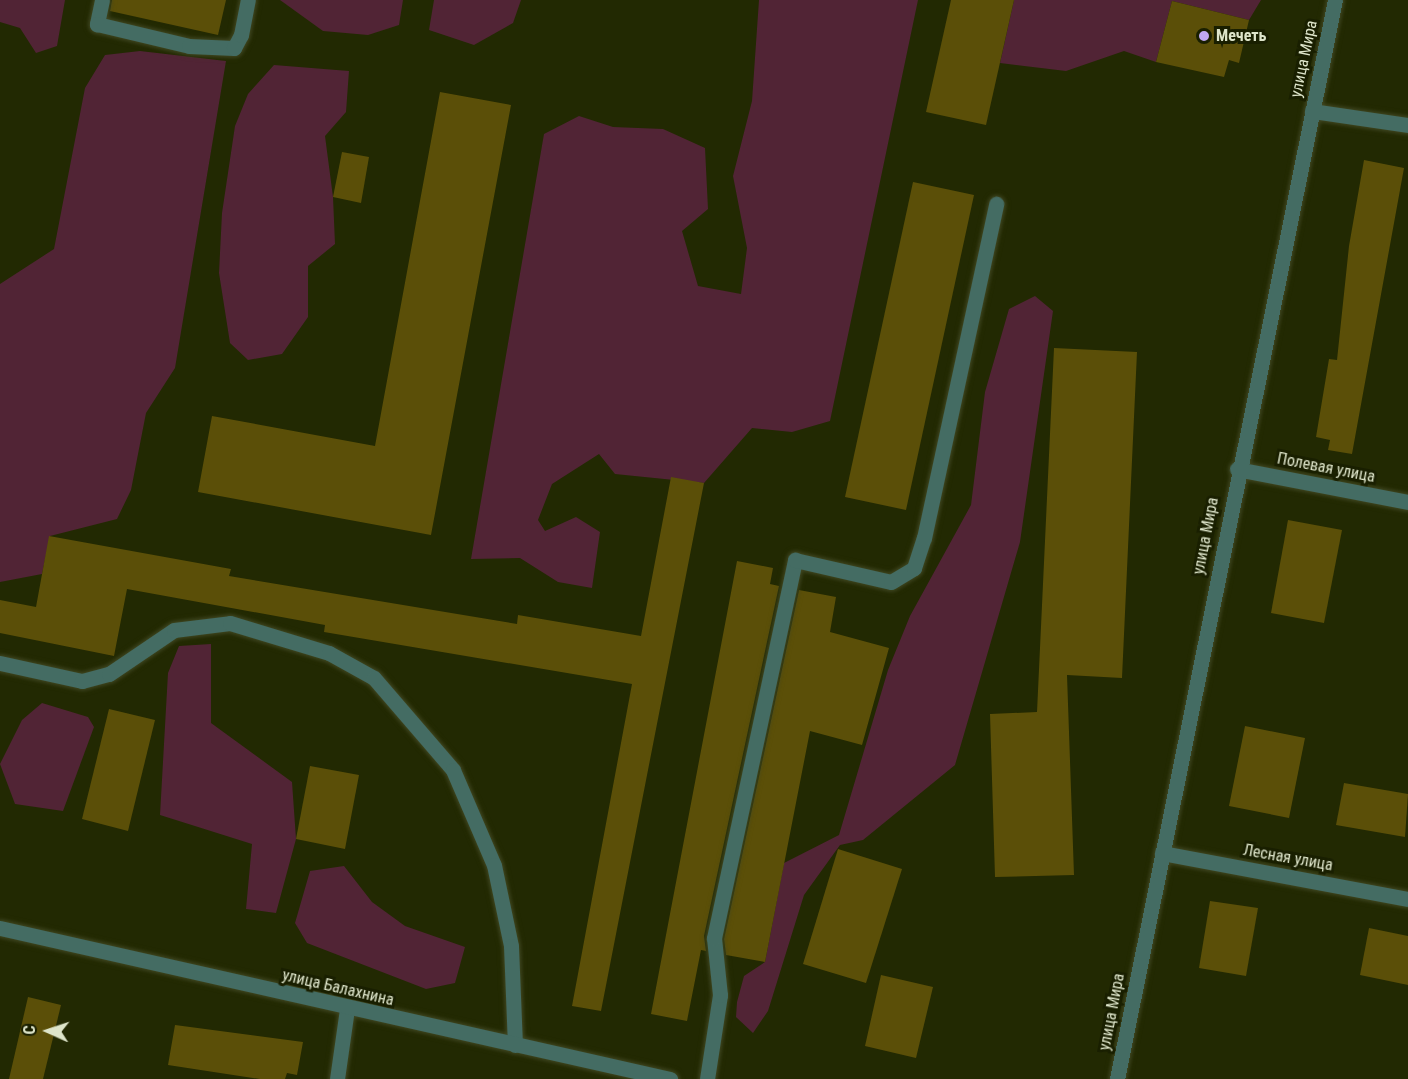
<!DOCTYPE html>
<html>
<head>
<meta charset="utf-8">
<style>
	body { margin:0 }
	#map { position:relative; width:1408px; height:1079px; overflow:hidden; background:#222902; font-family:"Roboto Condensed",sans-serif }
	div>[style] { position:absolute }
	.green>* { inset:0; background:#512435 }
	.building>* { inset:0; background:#5b4f08 }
	.roads { filter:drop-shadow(0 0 2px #404722) drop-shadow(0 0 2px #404722) }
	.service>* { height:15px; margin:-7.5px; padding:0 7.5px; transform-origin:7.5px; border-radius:7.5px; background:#446c63 }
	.minor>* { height:15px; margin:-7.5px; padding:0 7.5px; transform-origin:7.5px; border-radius:7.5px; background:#446c63 }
	.tertiary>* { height:15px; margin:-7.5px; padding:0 7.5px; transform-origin:7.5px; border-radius:7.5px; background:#446c63 }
	.dots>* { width:16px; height:16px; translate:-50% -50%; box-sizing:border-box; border:3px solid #191f00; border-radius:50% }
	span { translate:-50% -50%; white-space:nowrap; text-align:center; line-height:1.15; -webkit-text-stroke:6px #191f00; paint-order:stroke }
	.poi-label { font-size:16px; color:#dee5ca; font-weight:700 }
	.left { translate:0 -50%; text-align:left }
	.street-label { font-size:16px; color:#dee5ca }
	.north { position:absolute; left:18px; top:1001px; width:60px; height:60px; -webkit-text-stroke:4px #191f00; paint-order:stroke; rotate:273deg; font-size:16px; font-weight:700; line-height:24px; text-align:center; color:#dee5ca }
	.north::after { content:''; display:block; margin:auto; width:21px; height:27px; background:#dee5ca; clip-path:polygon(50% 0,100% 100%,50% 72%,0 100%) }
</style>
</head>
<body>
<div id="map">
	<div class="green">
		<i style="clip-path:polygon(0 0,65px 0,57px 46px,36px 53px,20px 28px,0 22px)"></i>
		<i style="clip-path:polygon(280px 0,403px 0,399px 25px,368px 35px,323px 31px)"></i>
		<i style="clip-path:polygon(434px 0,521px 0,513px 23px,474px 45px,429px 30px)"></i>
		<i style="clip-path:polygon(759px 0,918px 0,830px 421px,792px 432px,752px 428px,704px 483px,615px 474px,599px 454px,552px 484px,538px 520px,545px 531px,576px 517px,600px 532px,592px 588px,558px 582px,520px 558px,471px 559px,544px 134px,579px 116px,613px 127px,663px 129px,705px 148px,708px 209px,682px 231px,698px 286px,741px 294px,747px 248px,733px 176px,752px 101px)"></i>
		<i style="clip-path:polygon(1014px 0,1261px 0,1249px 20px,1172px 1px,1156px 62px,1124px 51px,1066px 71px,1000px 63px)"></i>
		<i style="clip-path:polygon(140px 51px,226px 61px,175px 368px,146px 413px,131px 490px,117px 519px,50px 536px,42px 574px,0 582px,0 284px,54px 249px,85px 88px,105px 55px)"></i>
		<i style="clip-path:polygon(274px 65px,349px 71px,346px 112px,325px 136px,333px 197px,335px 244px,308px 266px,308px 317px,282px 354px,248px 360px,230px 343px,219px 273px,222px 213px,235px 126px,248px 94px)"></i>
		<i style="clip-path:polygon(1035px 296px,1053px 311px,1020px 542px,955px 765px,863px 840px,840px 845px,804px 895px,768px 1011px,753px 1033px,736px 1017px,737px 1002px,744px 976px,765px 962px,784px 863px,839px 835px,888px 670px,910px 616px,971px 505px,985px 392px,1009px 309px)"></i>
		<i style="clip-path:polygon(211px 644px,211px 723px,292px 782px,296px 839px,276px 913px,246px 909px,252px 844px,160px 815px,168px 673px,179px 646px)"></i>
		<i style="clip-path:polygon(42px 703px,88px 717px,94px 727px,63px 811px,15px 804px,0 764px,22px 720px)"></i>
		<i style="clip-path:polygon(344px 866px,372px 902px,405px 926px,465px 947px,455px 983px,426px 989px,307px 943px,295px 923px,310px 871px)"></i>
	</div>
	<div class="building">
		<i style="clip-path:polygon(112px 0,226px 0,218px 35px,110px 11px)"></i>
		<i style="clip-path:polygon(951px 0,1014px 0,986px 125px,926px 112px)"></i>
		<i style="clip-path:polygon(1172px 1px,1249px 20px,1239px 63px,1229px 60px,1224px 77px,1156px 62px)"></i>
		<i style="clip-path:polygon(440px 92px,511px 105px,431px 535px,198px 492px,212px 416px,375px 446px)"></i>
		<i style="clip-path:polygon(342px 152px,369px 157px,361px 203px,333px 197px)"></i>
		<i style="clip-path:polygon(1364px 160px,1404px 168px,1352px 454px,1328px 450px,1330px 440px,1316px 437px,1329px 359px,1337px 360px,1349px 246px)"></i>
		<i style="clip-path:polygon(913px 182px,974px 195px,906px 510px,845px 497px)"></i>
		<i style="clip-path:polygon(1054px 348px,1137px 352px,1122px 678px,1067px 675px,1074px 875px,995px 877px,990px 714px,1037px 712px)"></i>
		<i style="clip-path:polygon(671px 477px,704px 483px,601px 1011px,572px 1006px,632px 684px,324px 632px,325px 625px,127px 589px,114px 656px,0 633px,0 600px,36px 607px,49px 536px,231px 569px,229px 576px,517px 624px,518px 615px,641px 636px)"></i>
		<i style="clip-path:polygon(1288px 520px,1342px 530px,1324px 623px,1271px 613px)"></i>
		<i style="clip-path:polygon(737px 561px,773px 568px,770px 584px,779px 586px,704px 936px,706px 951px,701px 950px,687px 1021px,651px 1014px)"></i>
		<i style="clip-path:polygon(799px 590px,836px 597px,830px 632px,889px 648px,862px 745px,810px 731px,765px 962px,726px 955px,724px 939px)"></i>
		<i style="clip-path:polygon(109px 709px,155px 720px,128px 831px,82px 819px)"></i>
		<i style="clip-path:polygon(1245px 726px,1305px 738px,1289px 818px,1229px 806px)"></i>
		<i style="clip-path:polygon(310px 766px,359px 775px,345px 849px,296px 839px)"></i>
		<i style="clip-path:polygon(1344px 783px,1408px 794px,1405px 837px,1336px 825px)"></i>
		<i style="clip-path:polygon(838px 849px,902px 869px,866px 983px,803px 964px)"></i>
		<i style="clip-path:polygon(1210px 901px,1258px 908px,1246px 976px,1199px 968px)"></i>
		<i style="clip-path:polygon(1369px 928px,1408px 936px,1408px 985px,1360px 975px)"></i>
		<i style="clip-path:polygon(881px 975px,933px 987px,916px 1058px,865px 1046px)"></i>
		<i style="clip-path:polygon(28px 997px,61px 1005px,43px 1079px,9px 1079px)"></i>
		<i style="clip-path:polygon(175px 1025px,303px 1042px,297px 1075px,287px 1073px,285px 1079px,260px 1079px,168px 1065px)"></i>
	</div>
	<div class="roads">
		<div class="service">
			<i style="left:102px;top:0;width:25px;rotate:102deg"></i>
			<i style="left:97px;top:24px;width:95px;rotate:13.4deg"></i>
			<i style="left:189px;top:46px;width:45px;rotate:2.5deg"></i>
			<i style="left:234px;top:48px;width:15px;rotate:-62deg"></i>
			<i style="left:241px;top:35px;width:36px;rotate:-79deg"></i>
			<i style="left:0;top:663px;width:84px;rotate:12.4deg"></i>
			<i style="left:82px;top:681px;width:28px;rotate:-15deg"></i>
			<i style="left:109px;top:674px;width:78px;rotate:-34.1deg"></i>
			<i style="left:174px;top:630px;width:56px;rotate:-7.1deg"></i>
			<i style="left:230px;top:623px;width:103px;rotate:16.9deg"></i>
			<i style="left:329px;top:653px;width:51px;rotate:29.1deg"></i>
			<i style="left:374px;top:678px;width:121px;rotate:49.3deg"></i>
			<i style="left:453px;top:770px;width:103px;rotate:66.7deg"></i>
			<i style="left:494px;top:865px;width:83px;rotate:78.1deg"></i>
			<i style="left:511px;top:946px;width:99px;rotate:87.7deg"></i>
			<i style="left:707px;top:1079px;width:85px;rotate:-81.2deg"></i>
			<i style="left:720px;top:995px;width:57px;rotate:-96deg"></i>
			<i style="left:714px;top:938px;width:387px;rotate:-77.9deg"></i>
			<i style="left:795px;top:560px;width:98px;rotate:12.9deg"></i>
			<i style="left:891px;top:582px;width:27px;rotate:-31deg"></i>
			<i style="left:914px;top:568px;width:32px;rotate:-72deg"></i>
			<i style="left:924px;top:538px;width:342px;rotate:-77.8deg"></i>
		</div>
		<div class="minor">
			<i style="left:1312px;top:111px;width:97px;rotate:8.3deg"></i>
			<i style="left:1237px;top:469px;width:174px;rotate:10.9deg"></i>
			<i style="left:1162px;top:853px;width:250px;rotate:10.6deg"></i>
			<i style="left:337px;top:1079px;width:71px;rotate:-81.9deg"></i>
		</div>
		<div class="tertiary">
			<i style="left:0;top:928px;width:687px;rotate:12.7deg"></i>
			<i style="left:1117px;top:1079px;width:1101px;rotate:-78.58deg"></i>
		</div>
	</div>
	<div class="dots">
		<i style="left:1204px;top:36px;background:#c0a8f3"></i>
	</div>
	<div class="poi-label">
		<span class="left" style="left:1216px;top:36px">Мечеть</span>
	</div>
	<div class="street-label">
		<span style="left:1304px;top:59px;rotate:-78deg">улица Мира</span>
		<span style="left:1326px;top:468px;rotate:11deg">Полевая улица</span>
		<span style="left:1206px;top:536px;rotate:-79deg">улица Мира</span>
		<span style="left:1288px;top:858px;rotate:10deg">Лесная улица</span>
		<span style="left:338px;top:988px;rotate:13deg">улица Балахнина</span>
		<span style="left:1112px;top:1012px;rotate:-79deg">улица Мира</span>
	</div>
	<div class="north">С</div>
</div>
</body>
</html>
